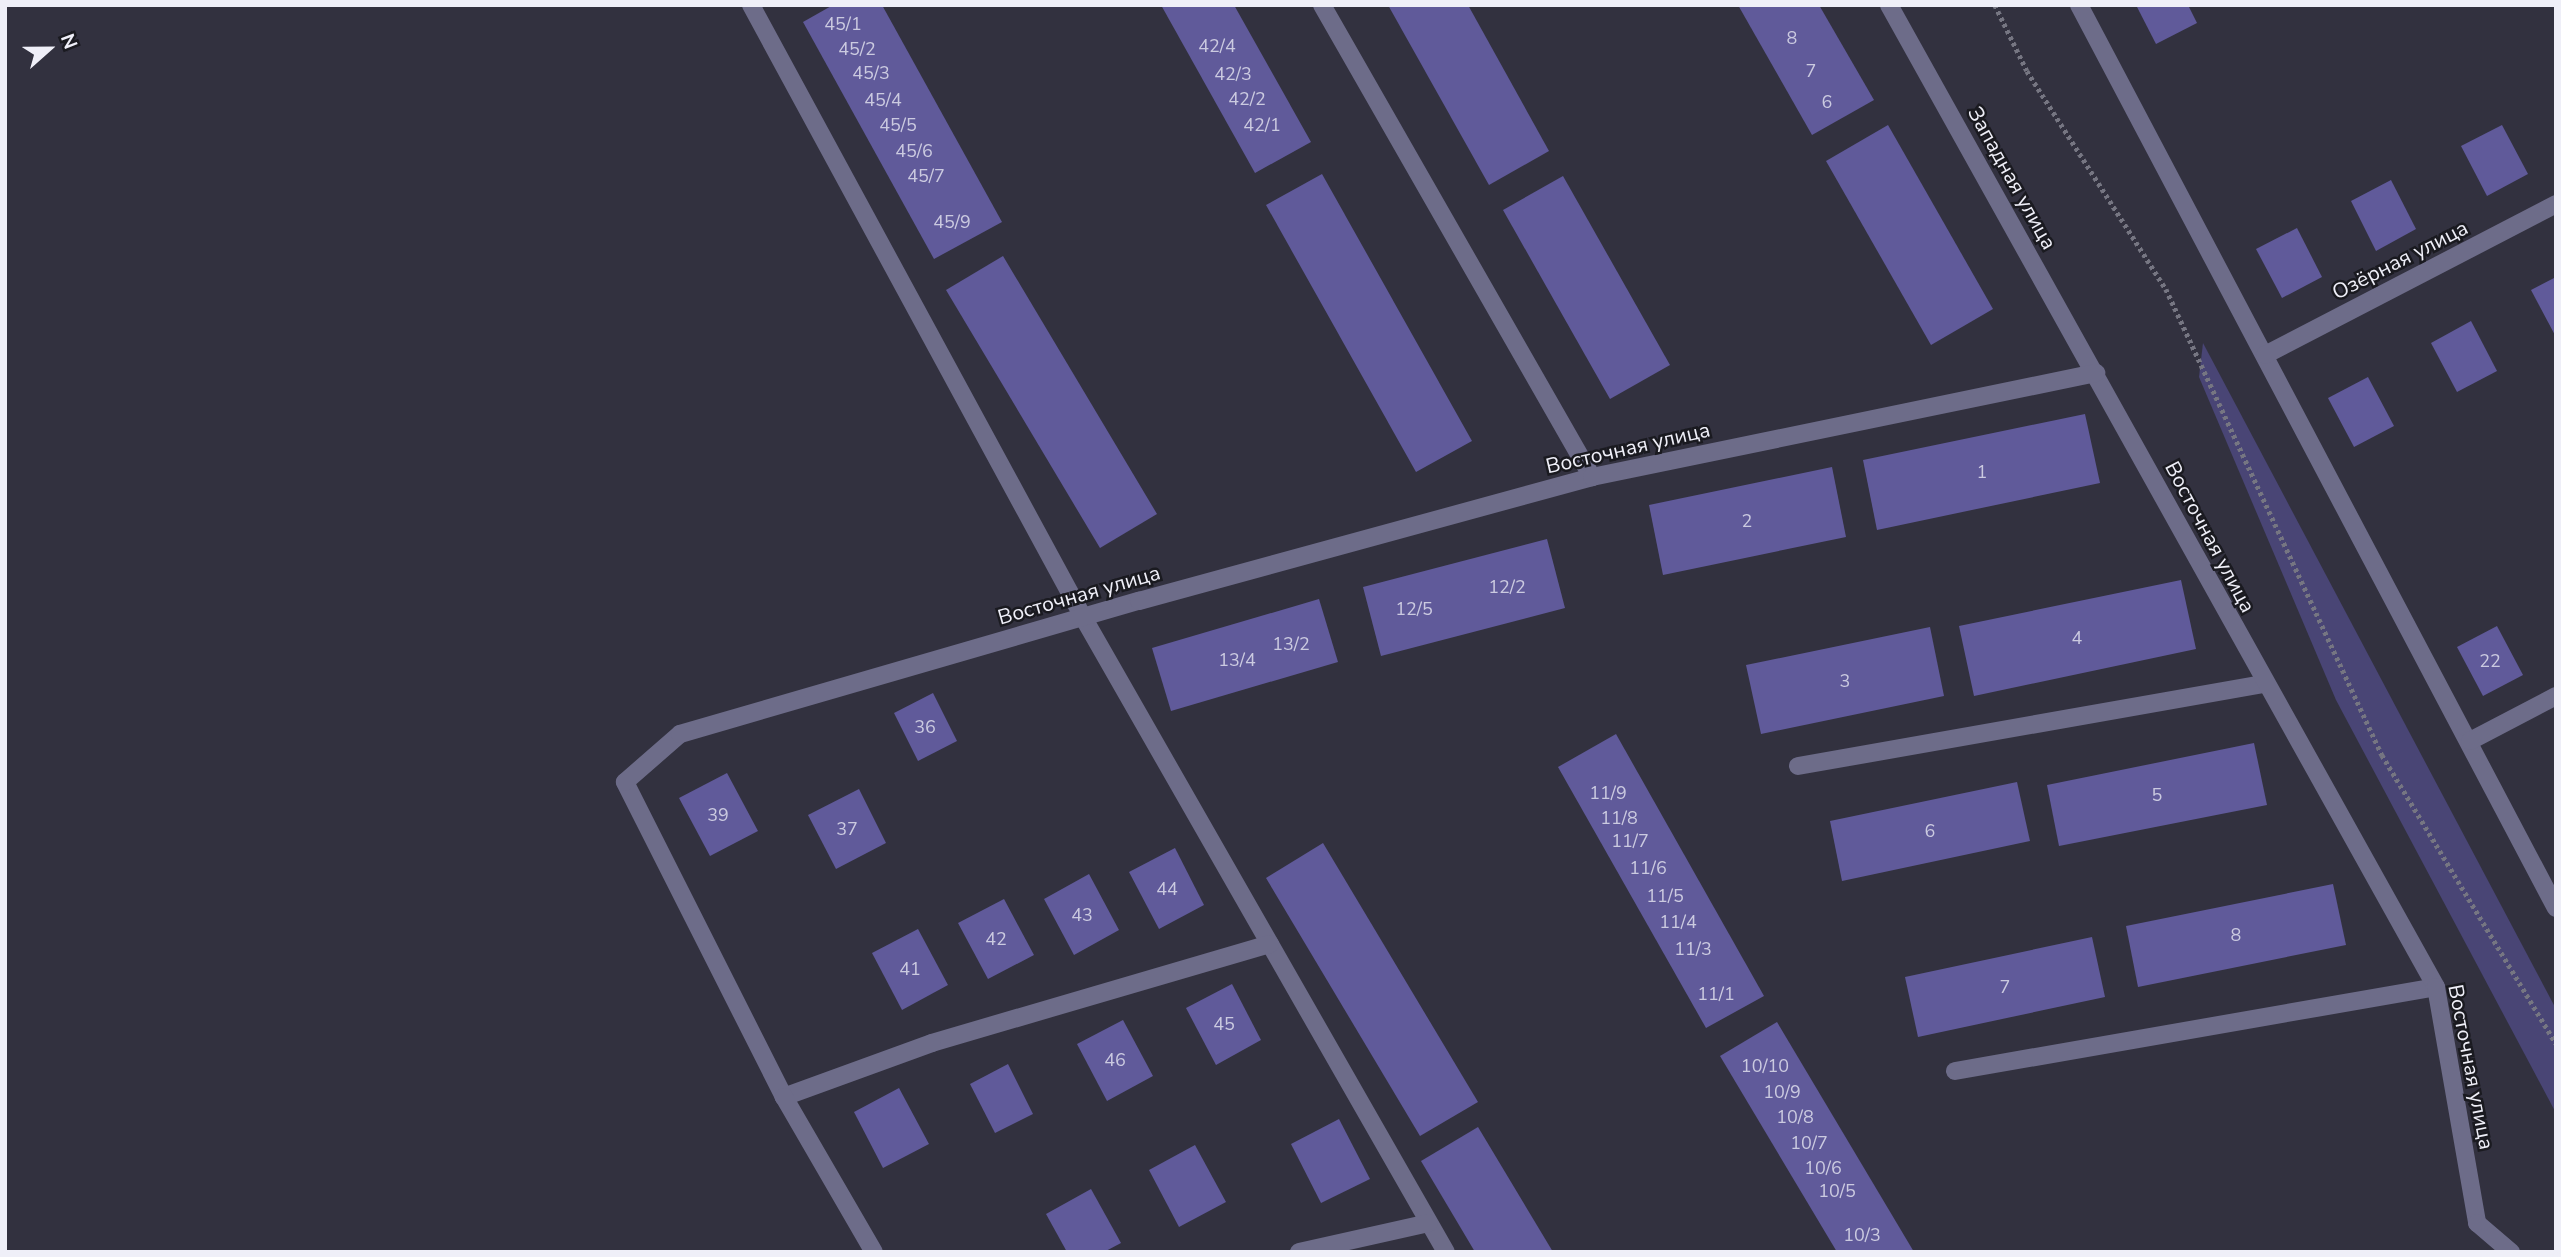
<!DOCTYPE html>
<html>
<head>
<meta charset="utf-8">
<style>
	body { margin:0 }
	#map { position:relative; width:2561px; height:1257px; overflow:hidden; background:#32313f; font-family:"Nunito Sans",sans-serif }
	div>[style] { position:absolute }
	.green>* { inset:0; background:#494575 }
	.building>* { inset:0; background:#605a9a }
	.path>* { height:4.5px; margin-top:-2.25px; transform-origin:0; background:repeating-linear-gradient(90deg,#767682 0 3.5px,transparent 0 7px) }
	.service>* { height:18px; margin:-9px; padding:0 9px; transform-origin:9px; border-radius:9px; background:#6d6c89 }
	.minor>* { height:18px; margin:-9px; padding:0 9px; transform-origin:9px; border-radius:9px; background:#6d6c89 }
	span { translate:-50% -50%; white-space:nowrap; text-align:center; line-height:1.15; -webkit-text-stroke:5px #1a1a20; paint-order:stroke }
	.number-label { font-size:18px; color:#cbcae0 }
	.number-label span { -webkit-text-stroke-width:0 }
	.street-label { font-size:21px; color:#efeff8 }
	.frame { position:absolute; inset:0; border:7px solid #efeff8; pointer-events:none }
	.north { position:absolute; left:14px; top:14px; width:70px; height:70px; -webkit-text-stroke:5px #1a1a20; paint-order:stroke; rotate:69deg; font-size:19px; font-weight:700; line-height:28px; text-align:center; color:#efeff8 }
	.north::after { content:''; display:block; margin:auto; width:24px; height:32px; background:#efeff8; clip-path:polygon(50% 0,100% 100%,50% 72%,0 100%) }
</style>
</head>
<body>
<div id="map">
	<div class="green">
		<i style="clip-path:polygon(2203px 343px,2556px 1009px,2556px 1113px,2336px 700px,2199px 377px)"></i>
	</div>
	<div class="building">
		<i style="clip-path:polygon(833px 5px,882px 5px,1002px 222px,934px 259px,803px 22px)"></i>
		<i style="clip-path:polygon(1161px 5px,1234px 5px,1311px 142px,1255px 173px)"></i>
		<i style="clip-path:polygon(1388px 5px,1468px 5px,1549px 151px,1489px 185px)"></i>
		<i style="clip-path:polygon(1738px 5px,1819px 5px,1874px 100px,1812px 135px)"></i>
		<i style="clip-path:polygon(2136px 5px,2188px 5px,2197px 23px,2156px 44px)"></i>
		<i style="clip-path:polygon(1888px 125px,1993px 309px,1931px 345px,1826px 161px)"></i>
		<i style="clip-path:polygon(2502px 125px,2528px 174px,2487px 196px,2461px 146px)"></i>
		<i style="clip-path:polygon(1322px 174px,1472px 441px,1416px 472px,1266px 205px)"></i>
		<i style="clip-path:polygon(1563px 176px,1670px 365px,1610px 399px,1503px 210px)"></i>
		<i style="clip-path:polygon(2391px 180px,2416px 229px,2376px 251px,2351px 201px)"></i>
		<i style="clip-path:polygon(2297px 228px,2322px 277px,2282px 298px,2256px 249px)"></i>
		<i style="clip-path:polygon(1003px 256px,1157px 514px,1100px 548px,946px 290px)"></i>
		<i style="clip-path:polygon(2556px 277px,2556px 337px,2531px 290px)"></i>
		<i style="clip-path:polygon(2471px 321px,2497px 371px,2457px 392px,2431px 343px)"></i>
		<i style="clip-path:polygon(2368px 377px,2394px 426px,2354px 447px,2328px 398px)"></i>
		<i style="clip-path:polygon(2085px 414px,2100px 483px,1877px 530px,1863px 460px)"></i>
		<i style="clip-path:polygon(1832px 467px,1846px 537px,1663px 575px,1649px 505px)"></i>
		<i style="clip-path:polygon(1547px 539px,1565px 608px,1381px 656px,1363px 587px)"></i>
		<i style="clip-path:polygon(2181px 580px,2196px 649px,1974px 696px,1959px 626px)"></i>
		<i style="clip-path:polygon(1319px 599px,1338px 662px,1171px 711px,1152px 648px)"></i>
		<i style="clip-path:polygon(2497px 626px,2523px 675px,2483px 696px,2457px 647px)"></i>
		<i style="clip-path:polygon(1930px 627px,1944px 696px,1761px 734px,1746px 665px)"></i>
		<i style="clip-path:polygon(933px 693px,957px 741px,918px 761px,894px 713px)"></i>
		<i style="clip-path:polygon(1616px 734px,1764px 996px,1706px 1028px,1558px 767px)"></i>
		<i style="clip-path:polygon(2254px 743px,2267px 805px,2059px 846px,2047px 785px)"></i>
		<i style="clip-path:polygon(727px 773px,758px 831px,710px 856px,679px 798px)"></i>
		<i style="clip-path:polygon(2017px 782px,2030px 841px,1842px 881px,1830px 821px)"></i>
		<i style="clip-path:polygon(859px 789px,886px 843px,836px 869px,808px 815px)"></i>
		<i style="clip-path:polygon(1323px 843px,1478px 1102px,1420px 1136px,1266px 878px)"></i>
		<i style="clip-path:polygon(1175px 848px,1204px 905px,1159px 929px,1129px 872px)"></i>
		<i style="clip-path:polygon(1089px 874px,1119px 930px,1074px 955px,1044px 899px)"></i>
		<i style="clip-path:polygon(2333px 884px,2346px 945px,2138px 987px,2126px 926px)"></i>
		<i style="clip-path:polygon(1004px 899px,1034px 955px,988px 979px,958px 923px)"></i>
		<i style="clip-path:polygon(918px 929px,948px 985px,902px 1010px,872px 953px)"></i>
		<i style="clip-path:polygon(2092px 937px,2105px 997px,1918px 1037px,1905px 977px)"></i>
		<i style="clip-path:polygon(1232px 984px,1261px 1040px,1216px 1065px,1186px 1008px)"></i>
		<i style="clip-path:polygon(1123px 1020px,1153px 1076px,1107px 1101px,1077px 1044px)"></i>
		<i style="clip-path:polygon(1777px 1022px,1914px 1252px,1837px 1252px,1720px 1056px)"></i>
		<i style="clip-path:polygon(1008px 1064px,1033px 1114px,995px 1133px,970px 1084px)"></i>
		<i style="clip-path:polygon(899px 1088px,929px 1144px,883px 1168px,854px 1112px)"></i>
		<i style="clip-path:polygon(1339px 1119px,1370px 1179px,1321px 1203px,1291px 1144px)"></i>
		<i style="clip-path:polygon(1478px 1127px,1553px 1252px,1475px 1252px,1421px 1161px)"></i>
		<i style="clip-path:polygon(1195px 1145px,1226px 1202px,1179px 1227px,1149px 1170px)"></i>
		<i style="clip-path:polygon(1091px 1189px,1121px 1243px,1104px 1252px,1067px 1252px,1046px 1214px)"></i>
	</div>
	<div class="path">
		<i style="left:1995px;top:5px;width:73px;rotate:64.1deg"></i>
		<i style="left:2027px;top:71px;width:259px;rotate:57.5deg"></i>
		<i style="left:2166px;top:289px;width:514px;rotate:65.13deg"></i>
		<i style="left:2382px;top:755px;width:337px;rotate:58.9deg"></i>
	</div>
	<div class="service">
		<i style="left:1798px;top:766px;width:473px;rotate:-10deg"></i>
		<i style="left:1955px;top:1071px;width:488px;rotate:-9.9deg"></i>
	</div>
	<div class="minor">
		<i style="left:751px;top:5px;width:696px;rotate:61.52deg"></i>
		<i style="left:1083px;top:617px;width:731px;rotate:60.25deg"></i>
		<i style="left:1322px;top:5px;width:544px;rotate:60.23deg"></i>
		<i style="left:1889px;top:5px;width:1124px;rotate:60.88deg"></i>
		<i style="left:2436px;top:987px;width:240px;rotate:80.1deg"></i>
		<i style="left:2477px;top:1223px;width:45px;rotate:40.5deg"></i>
		<i style="left:2079px;top:5px;width:1021px;rotate:62.16deg"></i>
		<i style="left:2265px;top:355px;width:328px;rotate:-27.4deg"></i>
		<i style="left:2470px;top:741px;width:97px;rotate:-27.6deg"></i>
		<i style="left:1270px;top:944px;width:352px;rotate:163.7deg"></i>
		<i style="left:932px;top:1043px;width:158px;rotate:160deg"></i>
		<i style="left:784px;top:1097px;width:353px;rotate:-116.8deg"></i>
		<i style="left:625px;top:782px;width:73px;rotate:-41.1deg"></i>
		<i style="left:680px;top:734px;width:478px;rotate:-16.2deg"></i>
		<i style="left:1139px;top:601px;width:470px;rotate:-15.3deg"></i>
		<i style="left:1592px;top:477px;width:515px;rotate:-11.66deg"></i>
		<i style="left:784px;top:1097px;width:179px;rotate:59.9deg"></i>
		<i style="left:1299px;top:1252px;width:133px;rotate:-12.6deg"></i>
	</div>
	<div class="number-label">
		<span style="left:843px;top:24px">45/1</span>
		<span style="left:1792px;top:38px">8</span>
		<span style="left:1217px;top:46px">42/4</span>
		<span style="left:857px;top:49px">45/2</span>
		<span style="left:1811px;top:71px">7</span>
		<span style="left:871px;top:73px">45/3</span>
		<span style="left:1233px;top:74px">42/3</span>
		<span style="left:1247px;top:99px">42/2</span>
		<span style="left:883px;top:100px">45/4</span>
		<span style="left:1827px;top:102px">6</span>
		<span style="left:898px;top:125px">45/5</span>
		<span style="left:1262px;top:125px">42/1</span>
		<span style="left:914px;top:151px">45/6</span>
		<span style="left:926px;top:176px">45/7</span>
		<span style="left:952px;top:222px">45/9</span>
		<span style="left:1982px;top:472px">1</span>
		<span style="left:1747px;top:521px">2</span>
		<span style="left:1507px;top:587px">12/2</span>
		<span style="left:1414px;top:609px">12/5</span>
		<span style="left:2077px;top:638px">4</span>
		<span style="left:1291px;top:644px">13/2</span>
		<span style="left:1237px;top:660px">13/4</span>
		<span style="left:2490px;top:661px">22</span>
		<span style="left:1845px;top:681px">3</span>
		<span style="left:925px;top:727px">36</span>
		<span style="left:1608px;top:793px">11/9</span>
		<span style="left:2157px;top:795px">5</span>
		<span style="left:718px;top:815px">39</span>
		<span style="left:1619px;top:818px">11/8</span>
		<span style="left:847px;top:829px">37</span>
		<span style="left:1930px;top:831px">6</span>
		<span style="left:1630px;top:841px">11/7</span>
		<span style="left:1648px;top:868px">11/6</span>
		<span style="left:1167px;top:889px">44</span>
		<span style="left:1665px;top:896px">11/5</span>
		<span style="left:1082px;top:915px">43</span>
		<span style="left:1678px;top:922px">11/4</span>
		<span style="left:2236px;top:935px">8</span>
		<span style="left:996px;top:939px">42</span>
		<span style="left:1693px;top:949px">11/3</span>
		<span style="left:910px;top:969px">41</span>
		<span style="left:2005px;top:987px">7</span>
		<span style="left:1716px;top:994px">11/1</span>
		<span style="left:1224px;top:1024px">45</span>
		<span style="left:1115px;top:1060px">46</span>
		<span style="left:1765px;top:1066px">10/10</span>
		<span style="left:1782px;top:1092px">10/9</span>
		<span style="left:1795px;top:1117px">10/8</span>
		<span style="left:1809px;top:1143px">10/7</span>
		<span style="left:1823px;top:1168px">10/6</span>
		<span style="left:1837px;top:1191px">10/5</span>
		<span style="left:1862px;top:1235px">10/3</span>
	</div>
	<div class="street-label">
		<span style="left:2012px;top:178px;rotate:61deg">Западная улица</span>
		<span style="left:2400px;top:260px;rotate:-27deg">Озёрная улица</span>
		<span style="left:1628px;top:448px;rotate:-13deg">Восточная улица</span>
		<span style="left:2210px;top:537px;rotate:62deg">Восточная улица</span>
		<span style="left:1079px;top:595px;rotate:-16deg">Восточная улица</span>
		<span style="left:2471px;top:1067px;rotate:79deg">Восточная улица</span>
	</div>
	<div class="frame"></div>
	<div class="north">N</div>
</div>
</body>
</html>
